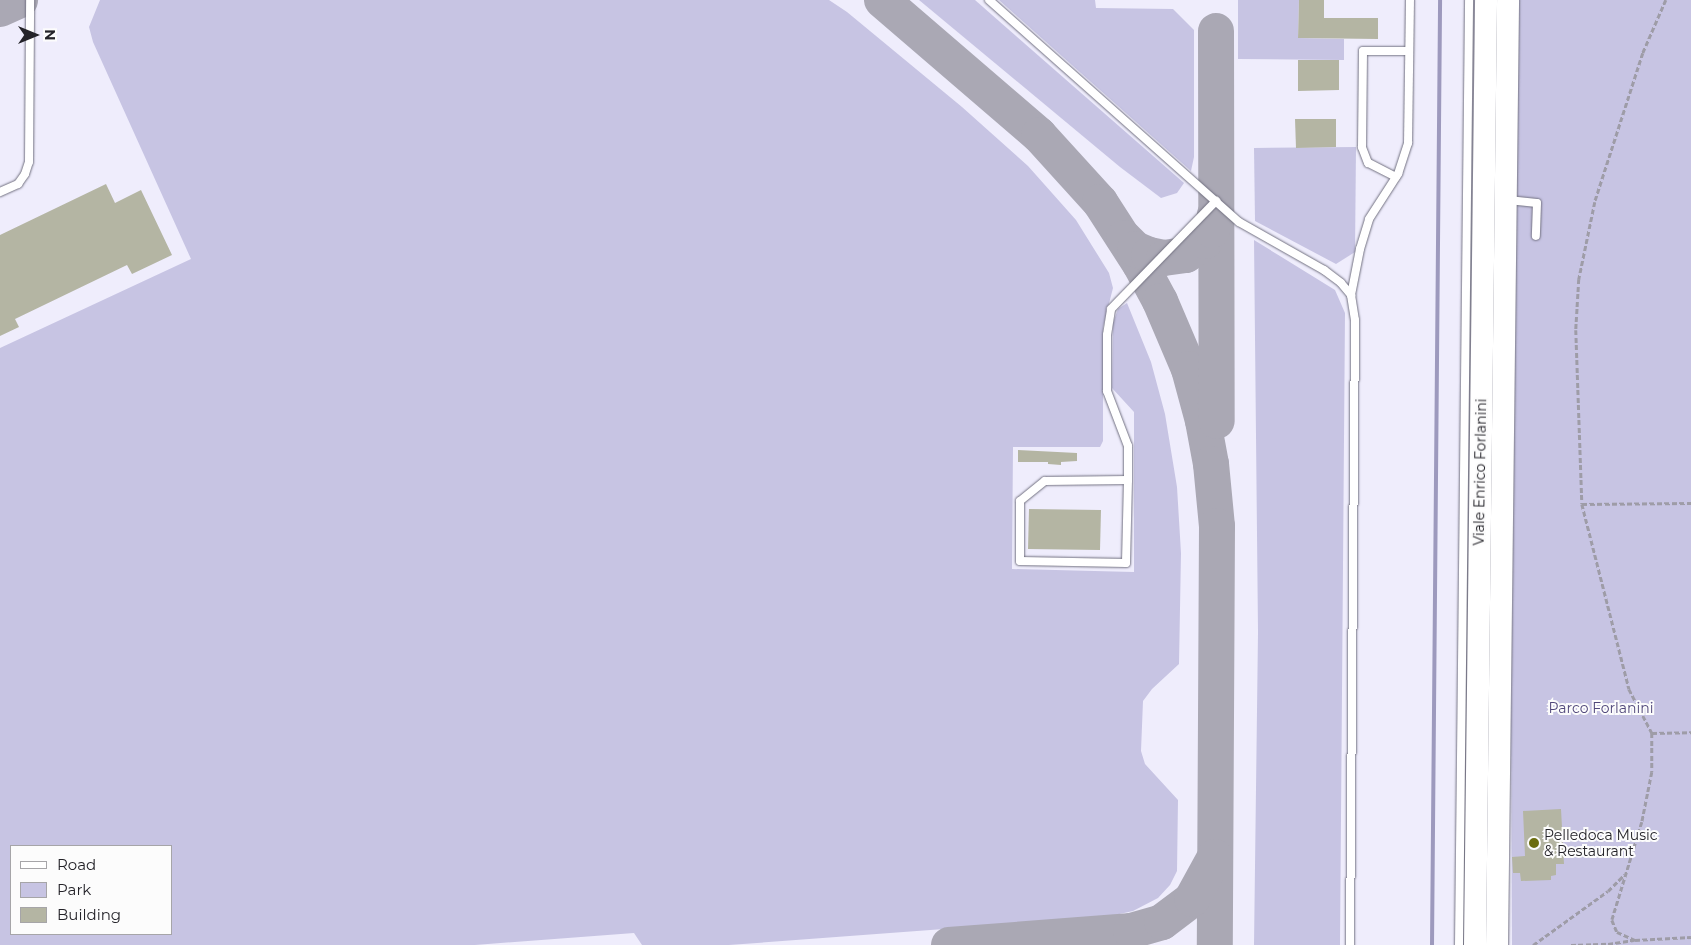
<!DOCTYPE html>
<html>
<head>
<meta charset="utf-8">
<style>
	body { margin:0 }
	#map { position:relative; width:1691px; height:945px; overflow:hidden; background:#efedfc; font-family:Montserrat,sans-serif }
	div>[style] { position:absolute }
	.green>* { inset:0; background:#c7c4e3 }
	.stream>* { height:4px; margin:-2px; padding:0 2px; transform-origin:2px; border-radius:2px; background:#9d99bd }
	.taxiway>* { height:36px; margin:-18px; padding:0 18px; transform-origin:18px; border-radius:18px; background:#aaa8b4 }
	.building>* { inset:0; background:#b4b5a3 }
	.path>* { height:2.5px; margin-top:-1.25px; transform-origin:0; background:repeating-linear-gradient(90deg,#9e9ca7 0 5px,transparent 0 7.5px) }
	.roads { filter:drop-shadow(0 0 1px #727181) drop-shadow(0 0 1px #727181) }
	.service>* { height:8px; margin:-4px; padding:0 4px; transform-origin:4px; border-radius:4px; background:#fff }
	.primary>* { height:22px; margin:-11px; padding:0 11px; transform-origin:11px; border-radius:11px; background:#fff }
	.dots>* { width:14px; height:14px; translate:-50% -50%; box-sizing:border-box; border:2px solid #fcfcfc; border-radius:50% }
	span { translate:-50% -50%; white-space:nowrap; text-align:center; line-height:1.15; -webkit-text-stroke:4px #fcfcfc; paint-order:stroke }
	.street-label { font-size:14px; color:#242329 }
	.park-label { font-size:14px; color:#51487b }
	.poi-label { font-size:14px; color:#242329 }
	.left { translate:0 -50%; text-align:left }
	.legend { position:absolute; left:10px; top:845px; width:162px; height:90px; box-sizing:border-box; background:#fcfcfc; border:1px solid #a6a5a8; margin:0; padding:6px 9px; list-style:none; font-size:15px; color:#242329 }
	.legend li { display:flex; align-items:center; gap:10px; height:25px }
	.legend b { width:25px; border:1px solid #a6a5a8 }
	.north { position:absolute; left:10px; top:10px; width:50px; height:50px; -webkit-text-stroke:4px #fcfcfc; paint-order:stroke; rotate:90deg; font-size:14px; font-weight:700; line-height:20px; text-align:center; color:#242329 }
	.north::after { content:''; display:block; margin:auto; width:18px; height:22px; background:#242329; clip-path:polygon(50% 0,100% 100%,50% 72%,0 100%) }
</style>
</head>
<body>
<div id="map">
	<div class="green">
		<i style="clip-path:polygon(evenodd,100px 0,829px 0,847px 12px,962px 107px,1028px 166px,1076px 220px,1109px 273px,1113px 288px,1103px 327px,1103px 441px,1100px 447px,1013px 447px,1012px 569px,1134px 572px,1134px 412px,1112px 388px,1113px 323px,1118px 309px,1127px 303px,1151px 362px,1165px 414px,1177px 487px,1181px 553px,1179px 664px,1152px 689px,1143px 701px,1141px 751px,1145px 764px,1178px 800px,1177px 871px,1170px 885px,1158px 898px,1133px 911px,1106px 917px,729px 945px,642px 945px,634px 933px,475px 945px,0 945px,0 348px,191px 259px,93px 42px,89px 27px,100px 0,11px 846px,171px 846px,171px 934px,11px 934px,11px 846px)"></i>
		<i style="clip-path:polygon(919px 0,975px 0,1184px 183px,1177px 193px,1161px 198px,1120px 167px)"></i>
		<i style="clip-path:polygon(999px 0,1095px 0,1096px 8px,1173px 9px,1194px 30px,1194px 157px,1191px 171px)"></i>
		<i style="clip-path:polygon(1238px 0,1299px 0,1298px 38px,1344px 39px,1344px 60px,1238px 59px)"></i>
		<i style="clip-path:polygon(1519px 0,1691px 0,1691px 945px,1512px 945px,1511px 721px)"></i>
		<i style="clip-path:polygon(1356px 147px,1355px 252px,1336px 264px,1255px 221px,1254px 148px)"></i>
		<i style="clip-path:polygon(1254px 240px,1335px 290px,1345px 313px,1340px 945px,1254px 945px,1258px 632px)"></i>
	</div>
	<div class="stream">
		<i style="left:1432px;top:945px;width:945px;rotate:-89.51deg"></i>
	</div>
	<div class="taxiway">
		<i style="left:882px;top:0;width:207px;rotate:40.7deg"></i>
		<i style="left:1039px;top:135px;width:91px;rotate:47.7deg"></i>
		<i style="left:1100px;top:202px;width:74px;rotate:57.2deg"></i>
		<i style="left:1140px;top:264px;width:42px;rotate:61.6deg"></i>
		<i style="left:1160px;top:301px;width:74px;rotate:66.9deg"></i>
		<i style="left:1189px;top:369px;width:54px;rotate:74.9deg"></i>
		<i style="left:1203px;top:421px;width:44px;rotate:79.5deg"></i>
		<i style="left:1211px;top:464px;width:62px;rotate:84.5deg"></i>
		<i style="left:1217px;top:526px;width:419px;rotate:90.3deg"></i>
		<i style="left:0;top:9px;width:22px;rotate:-24deg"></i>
		<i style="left:1216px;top:31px;width:390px;rotate:89.9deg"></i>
		<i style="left:1124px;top:238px;width:16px;rotate:45deg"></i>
		<i style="left:1135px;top:249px;width:15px;rotate:23deg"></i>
		<i style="left:1149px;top:255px;width:15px;rotate:11deg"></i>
		<i style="left:1164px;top:258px;width:22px;rotate:-8deg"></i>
		<i style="left:1186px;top:255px;width:24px;rotate:-36deg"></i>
		<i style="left:1205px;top:241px;width:13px;rotate:-58deg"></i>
		<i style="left:1212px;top:230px;width:16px;rotate:-79deg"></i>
		<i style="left:949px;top:945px;width:183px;rotate:-4.4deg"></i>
		<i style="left:1131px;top:931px;width:32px;rotate:-16deg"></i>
		<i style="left:1162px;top:922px;width:38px;rotate:-37deg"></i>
		<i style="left:1192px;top:899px;width:48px;rotate:-61.3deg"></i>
	</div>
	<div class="building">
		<i style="clip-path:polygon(1299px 0,1324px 0,1324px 18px,1378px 18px,1378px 39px,1298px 38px)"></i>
		<i style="clip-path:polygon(1298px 60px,1339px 60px,1339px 90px,1298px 91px)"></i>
		<i style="clip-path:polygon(1295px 119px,1336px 119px,1336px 147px,1296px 148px)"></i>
		<i style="clip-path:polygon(106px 184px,115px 203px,141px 190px,172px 255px,132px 274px,127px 265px,15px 319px,19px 327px,0 336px,0 235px)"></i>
		<i style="clip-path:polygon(1018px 450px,1077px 453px,1077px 461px,1061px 462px,1061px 465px,1048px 464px,1048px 462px,1018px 462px)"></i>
		<i style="clip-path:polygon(1029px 509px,1101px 510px,1100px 550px,1028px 549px)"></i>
		<i style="clip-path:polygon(1561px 809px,1564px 864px,1556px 864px,1556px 875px,1551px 876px,1551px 880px,1521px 881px,1520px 873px,1513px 873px,1512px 857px,1525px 856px,1523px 811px)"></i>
	</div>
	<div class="path">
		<i style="left:1666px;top:0;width:58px;rotate:113.5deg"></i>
		<i style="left:1643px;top:53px;width:157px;rotate:107.9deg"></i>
		<i style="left:1595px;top:202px;width:79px;rotate:101.7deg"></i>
		<i style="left:1579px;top:279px;width:51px;rotate:93.4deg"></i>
		<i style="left:1576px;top:330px;width:174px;rotate:88deg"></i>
		<i style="left:1582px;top:504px;width:191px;rotate:75.7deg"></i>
		<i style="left:1629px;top:689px;width:50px;rotate:62.4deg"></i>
		<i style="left:1652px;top:733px;width:39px;rotate:90deg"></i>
		<i style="left:1652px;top:772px;width:51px;rotate:101.3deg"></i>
		<i style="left:1642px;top:822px;width:102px;rotate:107deg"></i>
		<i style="left:1612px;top:920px;width:13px;rotate:67deg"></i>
		<i style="left:1617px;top:932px;width:20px;rotate:24deg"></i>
		<i style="left:1635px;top:940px;width:56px;rotate:-3.1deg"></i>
		<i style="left:1582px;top:504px;width:109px;rotate:-0.5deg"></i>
		<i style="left:1652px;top:733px;width:39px;rotate:-1deg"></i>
		<i style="left:1533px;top:945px;width:92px;rotate:-35.8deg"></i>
		<i style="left:1608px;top:891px;width:23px;rotate:-45deg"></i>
		<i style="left:1571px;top:945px;width:37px;rotate:-2deg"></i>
		<i style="left:1608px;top:944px;width:26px;rotate:-9deg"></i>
	</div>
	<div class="roads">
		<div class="service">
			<i style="left:989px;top:0;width:334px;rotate:41.6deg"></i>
			<i style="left:1239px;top:222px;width:98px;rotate:29.5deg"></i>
			<i style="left:1324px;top:270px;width:21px;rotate:37deg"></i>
			<i style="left:1341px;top:283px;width:16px;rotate:50deg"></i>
			<i style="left:1351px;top:295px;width:25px;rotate:81deg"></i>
			<i style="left:1355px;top:320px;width:625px;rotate:90.46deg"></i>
			<i style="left:1396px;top:177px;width:31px;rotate:-153deg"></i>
			<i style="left:1368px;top:163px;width:17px;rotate:-111deg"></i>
			<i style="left:1362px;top:147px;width:96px;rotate:-89.4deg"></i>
			<i style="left:1363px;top:51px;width:46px"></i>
			<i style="left:0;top:192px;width:20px;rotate:-24deg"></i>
			<i style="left:18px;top:184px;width:12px;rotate:-55deg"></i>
			<i style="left:25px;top:174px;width:13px;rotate:-72deg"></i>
			<i style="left:29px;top:162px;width:162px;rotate:-89.6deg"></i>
			<i style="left:1508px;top:200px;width:29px;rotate:6deg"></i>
			<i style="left:1537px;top:203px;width:33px;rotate:92deg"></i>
			<i style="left:1351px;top:295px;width:47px;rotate:-78.9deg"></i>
			<i style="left:1360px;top:249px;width:31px;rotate:-73deg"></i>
			<i style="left:1369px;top:219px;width:54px;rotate:-57.2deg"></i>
			<i style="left:1398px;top:174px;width:33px;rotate:-72deg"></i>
			<i style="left:1408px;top:143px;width:143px;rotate:-89.2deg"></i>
			<i style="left:1128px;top:480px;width:83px;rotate:91.4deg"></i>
			<i style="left:1126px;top:563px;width:106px;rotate:-178.9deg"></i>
			<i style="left:1020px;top:561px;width:60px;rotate:-90deg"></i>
			<i style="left:1020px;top:501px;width:32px;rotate:-39deg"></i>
			<i style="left:1045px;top:481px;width:83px;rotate:-0.7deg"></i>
			<i style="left:1128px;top:480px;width:34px;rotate:-90deg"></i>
			<i style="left:1128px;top:446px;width:59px;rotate:-110.9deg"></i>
			<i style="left:1107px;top:391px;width:56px;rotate:-90deg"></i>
			<i style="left:1107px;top:335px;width:26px;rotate:-81deg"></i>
			<i style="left:1111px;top:309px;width:151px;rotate:-45.8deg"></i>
			<i style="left:1459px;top:945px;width:945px;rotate:-89.39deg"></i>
		</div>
		<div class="primary">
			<i style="left:1475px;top:945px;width:945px;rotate:-89.33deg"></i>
			<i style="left:1497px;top:945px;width:945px;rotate:-89.33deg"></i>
		</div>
	</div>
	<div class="dots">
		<i style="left:1534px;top:843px;background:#6b6c0d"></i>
	</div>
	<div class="street-label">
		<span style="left:1480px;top:472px;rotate:-89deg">Viale Enrico Forlanini</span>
	</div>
	<div class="park-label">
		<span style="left:1601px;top:708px">Parco Forlanini</span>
	</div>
	<div class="poi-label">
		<span class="left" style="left:1544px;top:843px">Pelledoca Music<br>&amp; Restaurant</span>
	</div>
	<ul class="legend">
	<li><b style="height:6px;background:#fff"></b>Road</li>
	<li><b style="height:14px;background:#c7c4e3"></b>Park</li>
	<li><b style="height:14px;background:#b4b5a3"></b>Building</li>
	</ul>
	<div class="north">N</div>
</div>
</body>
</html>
